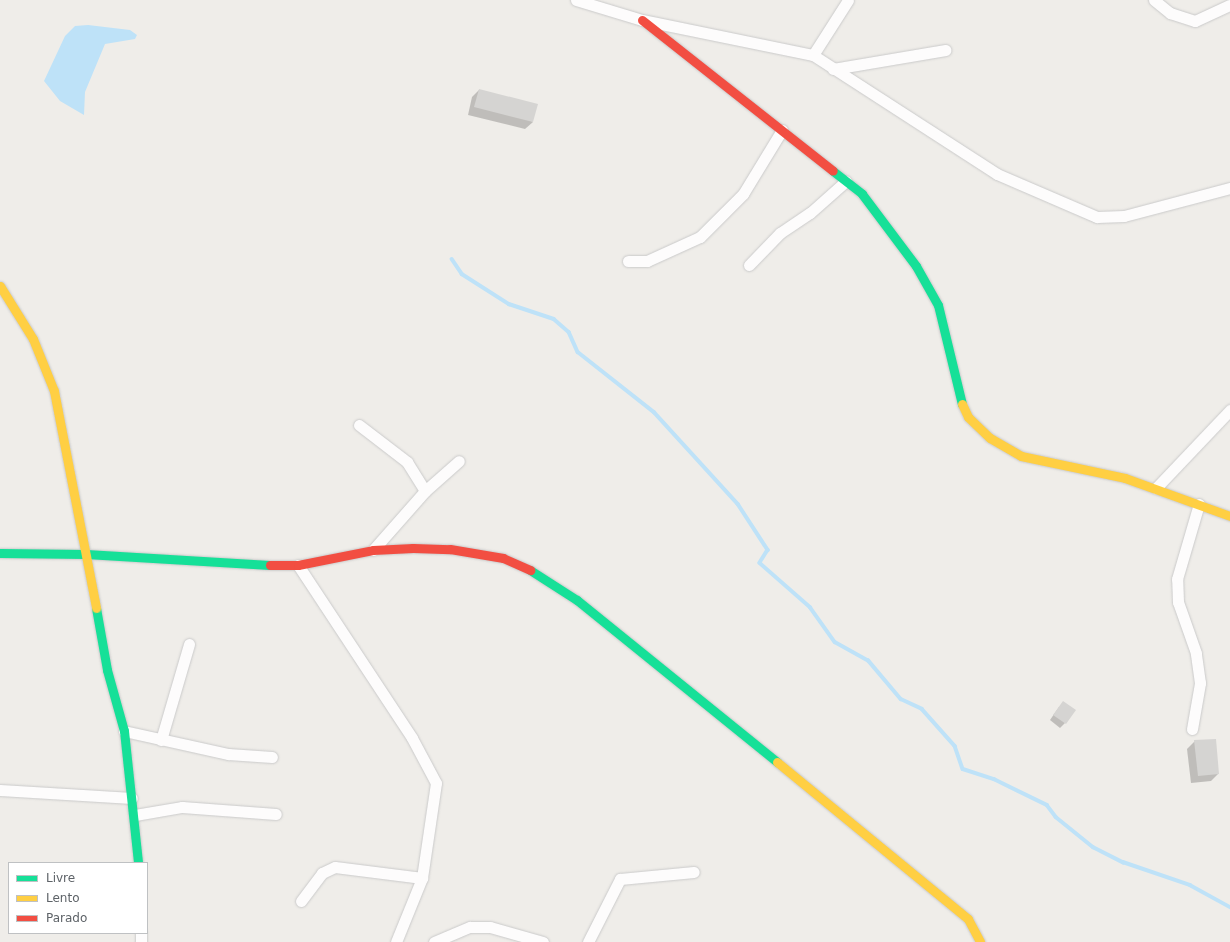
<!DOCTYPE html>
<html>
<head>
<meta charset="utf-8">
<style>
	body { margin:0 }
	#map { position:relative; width:1230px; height:942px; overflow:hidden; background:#efede9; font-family:"DejaVu Sans",sans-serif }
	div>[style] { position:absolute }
	.water>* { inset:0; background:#bee2f8 }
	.shadow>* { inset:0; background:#0003 }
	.stream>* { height:3.5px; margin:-1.75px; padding:0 1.75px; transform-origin:1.75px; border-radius:1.75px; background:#bee2f8 }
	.building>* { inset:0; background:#d5d4d2 }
	.roads { filter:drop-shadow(0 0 1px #cacaca) drop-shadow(0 0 1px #cacaca) }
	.street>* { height:11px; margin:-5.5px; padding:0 5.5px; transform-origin:5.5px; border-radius:5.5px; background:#fdfcfc }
	.fast>* { height:9px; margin:-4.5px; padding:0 4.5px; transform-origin:4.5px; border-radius:4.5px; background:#16e098 }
	.slow>* { height:9px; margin:-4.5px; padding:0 4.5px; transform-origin:4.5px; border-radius:4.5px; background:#ffcf43 }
	.jam>* { height:9px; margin:-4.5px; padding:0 4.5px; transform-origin:4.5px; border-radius:4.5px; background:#f24e42 }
	span { translate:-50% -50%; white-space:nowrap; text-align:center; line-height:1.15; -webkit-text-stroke:3px #fff; paint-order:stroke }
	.legend { position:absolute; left:8px; top:862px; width:140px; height:72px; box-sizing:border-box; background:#fff; border:1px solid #bfc1c3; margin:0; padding:5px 7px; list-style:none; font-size:12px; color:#5e6368 }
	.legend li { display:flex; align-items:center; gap:8px; height:20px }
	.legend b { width:20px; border:1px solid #bfc1c3 }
</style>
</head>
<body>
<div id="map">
	<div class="water">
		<i style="clip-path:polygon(88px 25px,130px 30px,137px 35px,135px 39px,105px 44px,85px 92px,84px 115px,60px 101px,44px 81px,65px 36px,75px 26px)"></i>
	</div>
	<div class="shadow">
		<i style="clip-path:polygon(479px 90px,533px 122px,525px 129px,468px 115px,472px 97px)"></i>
		<i style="clip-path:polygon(1059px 707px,1065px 723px,1060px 728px,1050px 720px)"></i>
		<i style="clip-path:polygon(1195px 741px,1218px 774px,1211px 781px,1191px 783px,1187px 749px)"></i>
	</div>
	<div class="stream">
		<i style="left:452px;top:259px;width:18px;rotate:56deg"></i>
		<i style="left:462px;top:274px;width:56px;rotate:32.6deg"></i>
		<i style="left:509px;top:304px;width:47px;rotate:18.4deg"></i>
		<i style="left:554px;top:319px;width:20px;rotate:41deg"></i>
		<i style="left:569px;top:332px;width:22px;rotate:66deg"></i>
		<i style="left:578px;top:352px;width:97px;rotate:38.3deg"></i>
		<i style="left:654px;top:412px;width:125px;rotate:47.6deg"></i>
		<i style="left:738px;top:504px;width:55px;rotate:56.9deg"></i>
		<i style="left:768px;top:550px;width:15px;rotate:122deg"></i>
		<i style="left:760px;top:563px;width:67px;rotate:41.3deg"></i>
		<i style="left:810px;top:607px;width:43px;rotate:54.5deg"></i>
		<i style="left:835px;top:642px;width:38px;rotate:29deg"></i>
		<i style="left:868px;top:660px;width:51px;rotate:49.8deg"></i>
		<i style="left:901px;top:699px;width:23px;rotate:25deg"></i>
		<i style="left:922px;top:709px;width:50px;rotate:48.3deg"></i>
		<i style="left:955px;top:746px;width:24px;rotate:71deg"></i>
		<i style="left:963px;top:769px;width:33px;rotate:18deg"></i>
		<i style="left:994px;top:779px;width:59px;rotate:26.1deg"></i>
		<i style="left:1047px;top:805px;width:15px;rotate:53deg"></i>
		<i style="left:1056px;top:817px;width:48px;rotate:39deg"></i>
		<i style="left:1093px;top:847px;width:34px;rotate:27deg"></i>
		<i style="left:1123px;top:862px;width:71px;rotate:18.9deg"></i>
		<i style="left:1190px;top:885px;width:46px;rotate:28.8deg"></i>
	</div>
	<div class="building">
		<i style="clip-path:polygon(479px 89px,538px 104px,533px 122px,474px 107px)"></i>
		<i style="clip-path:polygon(1063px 701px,1076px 710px,1066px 724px,1053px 715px)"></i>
		<i style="clip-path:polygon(1216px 739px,1219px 774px,1198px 776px,1194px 740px)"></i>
	</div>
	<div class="roads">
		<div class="street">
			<i style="left:576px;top:0;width:69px;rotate:16.9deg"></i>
			<i style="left:642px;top:20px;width:175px;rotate:11.6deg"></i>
			<i style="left:813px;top:55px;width:219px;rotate:32.9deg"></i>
			<i style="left:997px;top:174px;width:109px;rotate:23.3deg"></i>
			<i style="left:1097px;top:217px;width:27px;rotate:-2deg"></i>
			<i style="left:1124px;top:216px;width:110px;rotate:-14.8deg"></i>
			<i style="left:1154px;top:0;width:21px;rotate:39deg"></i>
			<i style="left:1170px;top:13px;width:26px;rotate:18deg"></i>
			<i style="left:1195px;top:21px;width:38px;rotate:-25deg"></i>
			<i style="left:813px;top:55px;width:65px;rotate:-57.5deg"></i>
			<i style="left:833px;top:69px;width:114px;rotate:-9.6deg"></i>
			<i style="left:628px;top:261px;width:19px"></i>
			<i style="left:647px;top:261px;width:58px;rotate:-24.4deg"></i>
			<i style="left:700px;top:237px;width:61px;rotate:-45deg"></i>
			<i style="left:743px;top:194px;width:75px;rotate:-58.6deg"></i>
			<i style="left:749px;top:265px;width:45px;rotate:-45.9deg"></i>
			<i style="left:780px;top:233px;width:36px;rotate:-34deg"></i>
			<i style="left:810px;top:213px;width:48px;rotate:-41.6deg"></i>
			<i style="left:359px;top:425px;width:61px;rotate:37.6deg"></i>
			<i style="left:407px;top:462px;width:34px;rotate:58deg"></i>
			<i style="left:1156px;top:488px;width:108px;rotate:-46.5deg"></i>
			<i style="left:373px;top:550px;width:79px;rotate:-48.6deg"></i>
			<i style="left:425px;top:491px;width:45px;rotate:-41.4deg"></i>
			<i style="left:298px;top:565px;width:207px;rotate:56.6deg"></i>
			<i style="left:412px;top:738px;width:51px;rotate:61.9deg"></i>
			<i style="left:436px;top:783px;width:96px;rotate:98.4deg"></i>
			<i style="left:422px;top:878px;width:69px;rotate:112.1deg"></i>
			<i style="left:1192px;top:729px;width:47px;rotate:-80.1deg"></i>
			<i style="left:1200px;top:683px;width:30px;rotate:-98deg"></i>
			<i style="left:1196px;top:653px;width:54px;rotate:-109.4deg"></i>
			<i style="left:1178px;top:602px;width:23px;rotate:-92deg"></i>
			<i style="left:1177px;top:579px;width:78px;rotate:-73.7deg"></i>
			<i style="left:124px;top:731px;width:107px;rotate:12.5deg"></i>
			<i style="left:228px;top:754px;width:44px;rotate:3.9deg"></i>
			<i style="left:161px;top:740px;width:100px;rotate:-73.7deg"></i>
			<i style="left:0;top:790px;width:132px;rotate:3.5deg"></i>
			<i style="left:135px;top:815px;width:48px;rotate:-9.7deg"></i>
			<i style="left:182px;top:807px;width:94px;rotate:4.3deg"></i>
			<i style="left:301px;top:901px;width:35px;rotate:-53deg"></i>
			<i style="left:322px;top:873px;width:14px;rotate:-25deg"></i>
			<i style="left:335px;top:867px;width:88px;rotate:7.2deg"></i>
			<i style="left:141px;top:933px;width:9px;rotate:90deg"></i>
			<i style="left:434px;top:942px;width:39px;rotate:-23deg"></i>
			<i style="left:470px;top:927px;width:20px"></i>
			<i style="left:490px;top:927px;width:55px;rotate:15.8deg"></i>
			<i style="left:588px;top:942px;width:71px;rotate:-63.1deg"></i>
			<i style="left:620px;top:879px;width:74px;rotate:-5.4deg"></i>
		</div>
		<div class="fast">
			<i style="left:833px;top:171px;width:37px;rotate:38deg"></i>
			<i style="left:862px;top:194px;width:90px;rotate:53.1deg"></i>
			<i style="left:916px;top:266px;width:45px;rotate:60.6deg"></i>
			<i style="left:938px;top:305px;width:102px;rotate:76.4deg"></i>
			<i style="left:0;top:553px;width:86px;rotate:0.7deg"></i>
			<i style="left:86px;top:554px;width:184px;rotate:3.4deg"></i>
			<i style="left:530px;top:570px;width:56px;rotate:32.6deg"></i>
			<i style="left:577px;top:600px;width:257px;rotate:39deg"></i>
			<i style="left:96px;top:608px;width:63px;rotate:79.9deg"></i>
			<i style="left:107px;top:670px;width:63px;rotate:74.4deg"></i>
			<i style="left:124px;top:731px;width:133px;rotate:83.9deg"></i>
		</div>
		<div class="slow">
			<i style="left:0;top:286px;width:62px;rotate:58.1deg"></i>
			<i style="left:33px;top:339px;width:56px;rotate:68deg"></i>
			<i style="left:54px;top:391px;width:221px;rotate:79deg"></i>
			<i style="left:962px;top:404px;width:14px;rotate:65deg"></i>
			<i style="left:968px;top:417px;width:30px;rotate:44deg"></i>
			<i style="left:990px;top:438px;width:36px;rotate:30deg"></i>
			<i style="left:1021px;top:456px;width:106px;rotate:11.9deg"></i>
			<i style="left:1125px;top:478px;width:112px;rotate:19.9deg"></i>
			<i style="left:777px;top:762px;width:247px;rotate:39.4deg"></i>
			<i style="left:968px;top:919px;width:26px;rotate:62deg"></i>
		</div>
		<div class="jam">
			<i style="left:642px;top:20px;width:243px;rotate:38.3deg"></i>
			<i style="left:270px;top:565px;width:28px"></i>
			<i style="left:298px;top:565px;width:76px;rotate:-11.3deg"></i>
			<i style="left:373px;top:550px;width:40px;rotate:-2.9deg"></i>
			<i style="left:413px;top:548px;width:37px;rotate:2deg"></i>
			<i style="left:450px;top:549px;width:54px;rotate:9.6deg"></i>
			<i style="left:503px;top:558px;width:30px;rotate:24deg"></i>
		</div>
	</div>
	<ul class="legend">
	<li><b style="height:5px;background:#16e098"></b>Livre</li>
	<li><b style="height:5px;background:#ffcf43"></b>Lento</li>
	<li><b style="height:5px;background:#f24e42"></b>Parado</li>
	</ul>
</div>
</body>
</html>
